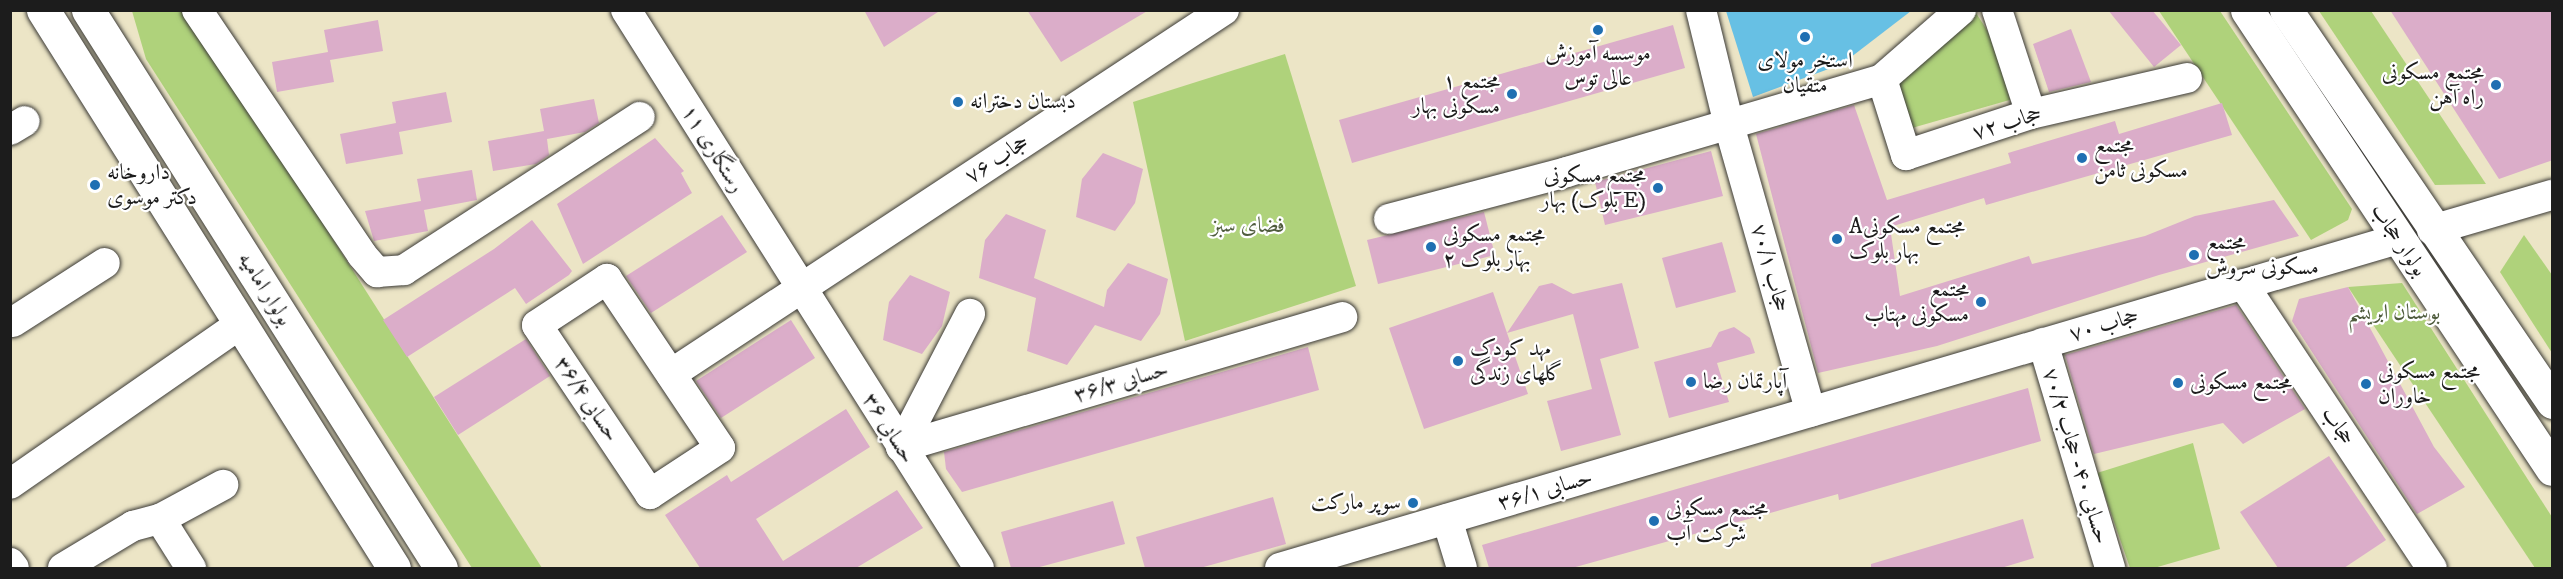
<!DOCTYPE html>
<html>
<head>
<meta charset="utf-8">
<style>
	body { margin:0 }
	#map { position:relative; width:2563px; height:579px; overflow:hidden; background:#ece5c6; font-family:"IM FELL DW Pica",Amiri,serif }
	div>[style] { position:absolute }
	.green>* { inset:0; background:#afd27b }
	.water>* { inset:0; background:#67c0e4 }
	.building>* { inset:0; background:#dbadc9 }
	.roads { filter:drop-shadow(0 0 2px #3b3a36) drop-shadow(0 0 2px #3b3a36) }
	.minor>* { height:30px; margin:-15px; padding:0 15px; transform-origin:15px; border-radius:15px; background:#fff }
	.major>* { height:33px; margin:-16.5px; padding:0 16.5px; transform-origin:16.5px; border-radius:16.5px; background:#fff }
	.dots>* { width:16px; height:16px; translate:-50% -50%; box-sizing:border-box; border:3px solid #fff; border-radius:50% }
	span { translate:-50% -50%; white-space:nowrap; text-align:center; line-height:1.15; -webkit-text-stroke:4.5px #fff; paint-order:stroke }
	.poi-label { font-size:22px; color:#1c1c1c }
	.right { translate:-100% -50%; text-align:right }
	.left { translate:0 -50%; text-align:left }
	.street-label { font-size:22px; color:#1c1c1c }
	.park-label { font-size:22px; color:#4f5c3d }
	.frame { position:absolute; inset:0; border:12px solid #1c1c1c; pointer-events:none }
</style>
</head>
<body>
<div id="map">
	<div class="green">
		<i style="clip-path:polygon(132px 11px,188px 11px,542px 568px,472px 568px,146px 59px)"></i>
		<i style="clip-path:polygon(2159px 11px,2220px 11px,2352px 209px,2348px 220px,2311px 240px)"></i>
		<i style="clip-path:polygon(2319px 11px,2371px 11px,2486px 184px,2435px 185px)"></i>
		<i style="clip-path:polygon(1976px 13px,2001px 52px,2013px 99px,1912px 128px,1894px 79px)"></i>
		<i style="clip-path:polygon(1285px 54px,1356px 286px,1185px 341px,1133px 102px)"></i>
		<i style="clip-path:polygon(2524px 235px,2552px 275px,2552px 353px,2500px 272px)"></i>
		<i style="clip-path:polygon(2402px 283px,2552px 517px,2552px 568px,2535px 568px,2348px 287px)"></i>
		<i style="clip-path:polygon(2193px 443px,2220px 549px,2154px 568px,2130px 568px,2097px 473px)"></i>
	</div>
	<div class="water">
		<i style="clip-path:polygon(1726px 11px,1726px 10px,1911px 11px,1842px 64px,1753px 97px)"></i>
	</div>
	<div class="building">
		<i style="clip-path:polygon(864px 10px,941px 10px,884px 47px)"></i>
		<i style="clip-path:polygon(1027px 10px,1149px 10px,1061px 62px)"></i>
		<i style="clip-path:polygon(2108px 10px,2152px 10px,2181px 45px,2154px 67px)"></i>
		<i style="clip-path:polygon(2390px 10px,2553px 10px,2553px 160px,2499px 179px)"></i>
		<i style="clip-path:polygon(378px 20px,383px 51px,330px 60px,334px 82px,277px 92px,272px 62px,328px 52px,324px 30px)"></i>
		<i style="clip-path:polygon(1673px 25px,1685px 68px,1352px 163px,1339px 120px)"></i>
		<i style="clip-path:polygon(2071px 29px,2091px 82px,2049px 92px,2033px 44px)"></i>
		<i style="clip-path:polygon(446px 92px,452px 122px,399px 132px,403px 154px,346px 164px,340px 134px,396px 123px,392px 102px)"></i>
		<i style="clip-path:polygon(594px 99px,599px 123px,585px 132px,547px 139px,549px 155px,536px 164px,493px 171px,488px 141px,544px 131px,540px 109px)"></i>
		<i style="clip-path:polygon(2222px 103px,2232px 135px,1986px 205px,1984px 198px,1890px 227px,1900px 296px,2029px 256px,2032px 264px,2145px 236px,2195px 216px,2274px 200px,2299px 236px,2159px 275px,1937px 346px,1818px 373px,1756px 134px,1854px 105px,1887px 200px,2011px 163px,2008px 153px,2115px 121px,2119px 134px)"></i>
		<i style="clip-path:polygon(655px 138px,684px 171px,681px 173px,692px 193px,583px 264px,557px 204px)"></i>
		<i style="clip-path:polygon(1711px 151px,1723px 196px,1605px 225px,1595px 182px)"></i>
		<i style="clip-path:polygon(1103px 153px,1143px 169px,1135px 203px,1115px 231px,1076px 217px,1082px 179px)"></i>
		<i style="clip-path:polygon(472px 170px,477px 200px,424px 210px,428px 231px,374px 241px,365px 211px,421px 201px,417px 179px)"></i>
		<i style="clip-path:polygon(1484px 212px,1495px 255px,1378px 284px,1367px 240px)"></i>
		<i style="clip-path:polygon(1006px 214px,1046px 230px,1034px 278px,1104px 307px,1107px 290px,1128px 263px,1168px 279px,1160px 314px,1141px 341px,1095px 325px,1067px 365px,1027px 351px,1036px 298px,979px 278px,985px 240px)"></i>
		<i style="clip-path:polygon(722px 215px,747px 252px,651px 313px,626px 276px)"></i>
		<i style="clip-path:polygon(532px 220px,572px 271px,569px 275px,526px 304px,515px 288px,407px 357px,383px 320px,494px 249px)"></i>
		<i style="clip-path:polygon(1722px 242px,1736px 292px,1676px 308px,1662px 258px)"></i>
		<i style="clip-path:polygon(910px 275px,950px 292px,942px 326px,922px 354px,883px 340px,889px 302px)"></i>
		<i style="clip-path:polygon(1552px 283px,1573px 294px,1622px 283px,1639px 348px,1600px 359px,1621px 435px,1561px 451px,1547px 401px,1592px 389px,1573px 314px,1507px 333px,1528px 394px,1424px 429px,1389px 328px,1493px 292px,1507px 333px,1539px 286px)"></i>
		<i style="clip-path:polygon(2348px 287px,2434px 447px,2465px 487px,2417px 514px,2292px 321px,2299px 299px)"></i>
		<i style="clip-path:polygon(2236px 305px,2305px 409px,2243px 444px,2223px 423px,2094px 454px,2065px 355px)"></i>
		<i style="clip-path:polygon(791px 320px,815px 358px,721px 418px,696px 381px)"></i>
		<i style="clip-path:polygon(1734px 327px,1750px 338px,1755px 353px,1717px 363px,1729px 402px,1669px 418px,1654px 362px,1711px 347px,1719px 332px)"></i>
		<i style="clip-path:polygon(526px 339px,550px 376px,458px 435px,434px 397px)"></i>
		<i style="clip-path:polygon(1308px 347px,1319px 390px,962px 492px,946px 469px,944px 452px)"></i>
		<i style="clip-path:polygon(2028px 388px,2041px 441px,1839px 500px,1838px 494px,1572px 568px,1489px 568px,1482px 545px)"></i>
		<i style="clip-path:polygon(846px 409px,870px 447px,756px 519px,783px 561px,897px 490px,923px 528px,856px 568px,700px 568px,665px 515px,727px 475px,731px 482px)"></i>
		<i style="clip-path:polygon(2329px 456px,2386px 540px,2344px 568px,2278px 568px,2240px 512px)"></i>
		<i style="clip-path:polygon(1273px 497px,1286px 544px,1200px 568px,1145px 568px,1136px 537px)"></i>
		<i style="clip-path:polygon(1113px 501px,1125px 544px,1036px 568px,1011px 568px,1001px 532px)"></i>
		<i style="clip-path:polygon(2023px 519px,2034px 558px,2001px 568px,1871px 568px,1871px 564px)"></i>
	</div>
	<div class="roads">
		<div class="minor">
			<i style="left:197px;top:10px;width:295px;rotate:56deg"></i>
			<i style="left:362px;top:255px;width:23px;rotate:49deg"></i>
			<i style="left:377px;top:272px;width:27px;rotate:-4deg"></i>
			<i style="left:404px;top:270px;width:281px;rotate:-33deg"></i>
			<i style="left:626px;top:10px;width:660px;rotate:57.68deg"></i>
			<i style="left:1701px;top:10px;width:118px;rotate:76.3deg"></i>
			<i style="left:1729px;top:125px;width:298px;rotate:74.1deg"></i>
			<i style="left:1997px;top:10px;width:109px;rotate:71.9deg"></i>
			<i style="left:1882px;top:79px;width:80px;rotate:72.5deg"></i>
			<i style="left:1906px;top:155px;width:132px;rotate:-18.2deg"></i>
			<i style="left:2031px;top:114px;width:160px;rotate:-13deg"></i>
			<i style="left:10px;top:130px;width:17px;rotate:-31deg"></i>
			<i style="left:1389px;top:219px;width:184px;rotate:-14.8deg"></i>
			<i style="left:1567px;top:172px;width:328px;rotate:-16.4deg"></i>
			<i style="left:1882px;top:79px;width:105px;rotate:-41.1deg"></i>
			<i style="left:2432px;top:230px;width:125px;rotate:-16.3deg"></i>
			<i style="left:607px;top:279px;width:203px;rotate:56.2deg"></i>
			<i style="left:720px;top:448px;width:84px;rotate:146.7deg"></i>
			<i style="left:650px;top:494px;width:203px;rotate:-123.8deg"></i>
			<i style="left:537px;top:325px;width:84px;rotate:-33.3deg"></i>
			<i style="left:2243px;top:284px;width:341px;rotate:56.4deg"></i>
			<i style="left:13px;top:322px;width:109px;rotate:-32.7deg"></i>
			<i style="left:2043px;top:343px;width:235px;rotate:73.4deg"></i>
			<i style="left:671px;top:374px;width:662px;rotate:-33.35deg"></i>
			<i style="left:901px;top:447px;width:460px;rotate:-16.4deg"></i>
			<i style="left:901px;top:447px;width:150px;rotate:-62.6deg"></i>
			<i style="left:10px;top:484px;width:280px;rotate:-34.8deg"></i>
			<i style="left:160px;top:519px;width:58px;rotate:57.7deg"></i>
			<i style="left:1447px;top:519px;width:51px;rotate:73deg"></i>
			<i style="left:10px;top:563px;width:6px;rotate:51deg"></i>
			<i style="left:63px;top:568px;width:82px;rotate:-31deg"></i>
			<i style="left:133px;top:526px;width:28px;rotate:-15deg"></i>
			<i style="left:160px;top:519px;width:72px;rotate:-28.4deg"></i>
			<i style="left:1280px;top:568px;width:1165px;rotate:-16.4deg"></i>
		</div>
		<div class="major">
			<i style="left:43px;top:10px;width:659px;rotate:57.83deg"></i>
			<i style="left:88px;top:10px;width:660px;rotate:57.68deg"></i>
			<i style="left:2247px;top:10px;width:551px;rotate:56.4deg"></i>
			<i style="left:2286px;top:10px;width:474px;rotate:55.8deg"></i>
		</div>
	</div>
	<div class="dots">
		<i style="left:1598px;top:30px;background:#1f6fb2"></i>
		<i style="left:1805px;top:37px;background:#1f6fb2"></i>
		<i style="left:2496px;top:85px;background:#1f6fb2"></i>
		<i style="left:1512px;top:94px;background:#1f6fb2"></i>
		<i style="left:958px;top:102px;background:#1f6fb2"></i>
		<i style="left:2082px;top:158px;background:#1f6fb2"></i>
		<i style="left:95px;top:185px;background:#1f6fb2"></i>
		<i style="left:1658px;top:188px;background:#1f6fb2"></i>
		<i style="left:1837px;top:239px;background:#1f6fb2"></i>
		<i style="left:1431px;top:247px;background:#1f6fb2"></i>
		<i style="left:2194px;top:255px;background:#1f6fb2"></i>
		<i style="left:1981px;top:302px;background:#1f6fb2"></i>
		<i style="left:1458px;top:361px;background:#1f6fb2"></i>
		<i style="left:1691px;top:382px;background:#1f6fb2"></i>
		<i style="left:2178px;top:383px;background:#1f6fb2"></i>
		<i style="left:2366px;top:384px;background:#1f6fb2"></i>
		<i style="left:1413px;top:503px;background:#1f6fb2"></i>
		<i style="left:1654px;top:521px;background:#1f6fb2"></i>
	</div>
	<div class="poi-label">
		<span style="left:1598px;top:66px">موسسه آموزش<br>عالی توس</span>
		<span style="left:1805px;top:73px">استخر مولای<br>متقیان</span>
		<span class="right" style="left:2484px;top:85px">مجتمع مسکونی<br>راه آهن</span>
		<span class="right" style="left:1500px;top:94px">۱ مجتمع<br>مسکونی بهار</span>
		<span class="left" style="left:970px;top:102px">دبستان دخترانه</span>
		<span class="left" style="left:2094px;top:158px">مجتمع<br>مسکونی ثامن</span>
		<span class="left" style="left:107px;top:185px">داروخانه<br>دکتر موسوی</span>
		<span class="right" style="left:1646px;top:188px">مجتمع مسکونی<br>بهار (بلوک E)</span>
		<span class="left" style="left:1849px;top:239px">Aمجتمع مسکونی<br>بهار بلوک</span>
		<span class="left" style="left:1443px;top:247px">مجتمع مسکونی<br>بهار بلوک ۲</span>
		<span class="left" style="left:2206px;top:255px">مجتمع<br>مسکونی سروش</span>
		<span class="right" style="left:1969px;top:302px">مجتمع<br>مسکونی مهتاب</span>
		<span class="left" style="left:1470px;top:361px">مهد کودک<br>گلهای زندگی</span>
		<span class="left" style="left:2378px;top:384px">مجتمع مسکونی<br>خاوران</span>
		<span class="left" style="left:1703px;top:382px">آپارتمان رضا</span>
		<span class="left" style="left:2190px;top:383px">مجتمع مسکونی</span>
		<span class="right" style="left:1401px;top:503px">سوپر مارکت</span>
		<span class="left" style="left:1666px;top:521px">مجتمع مسکونی<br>شرکت آب</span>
	</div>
	<div class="street-label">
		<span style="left:2007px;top:123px;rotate:-17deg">حجاب ۷۲</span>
		<span style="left:713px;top:149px;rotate:58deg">رستگاری ۱۱</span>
		<span style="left:997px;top:159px;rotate:-33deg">حجاب ۷۶</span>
		<span style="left:2399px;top:240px;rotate:56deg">بولوار حجاب</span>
		<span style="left:1770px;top:268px;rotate:74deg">حجاب ۷۰/۱</span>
		<span style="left:265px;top:289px;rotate:58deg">بولوار امامیه</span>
		<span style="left:2104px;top:325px;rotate:-16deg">حجاب ۷۰</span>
		<span style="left:1121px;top:382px;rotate:-16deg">حسابی ۳۶/۳</span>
		<span style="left:587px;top:399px;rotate:56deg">حسابی ۳۶/۴</span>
		<span style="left:2338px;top:426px;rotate:56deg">حجاب</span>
		<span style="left:889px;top:428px;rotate:58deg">حسابی ۳۶</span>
		<span style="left:2076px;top:456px;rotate:73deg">حسابی ۴۰- حجاب ۷۰/۲</span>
		<span style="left:1545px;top:490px;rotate:-16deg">حسابی ۳۶/۱</span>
	</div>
	<div class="park-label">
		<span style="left:1248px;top:226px">فضای سبز</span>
		<span style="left:2394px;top:313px">بوستان ابریشم</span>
	</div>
	<div class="frame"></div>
</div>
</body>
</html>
